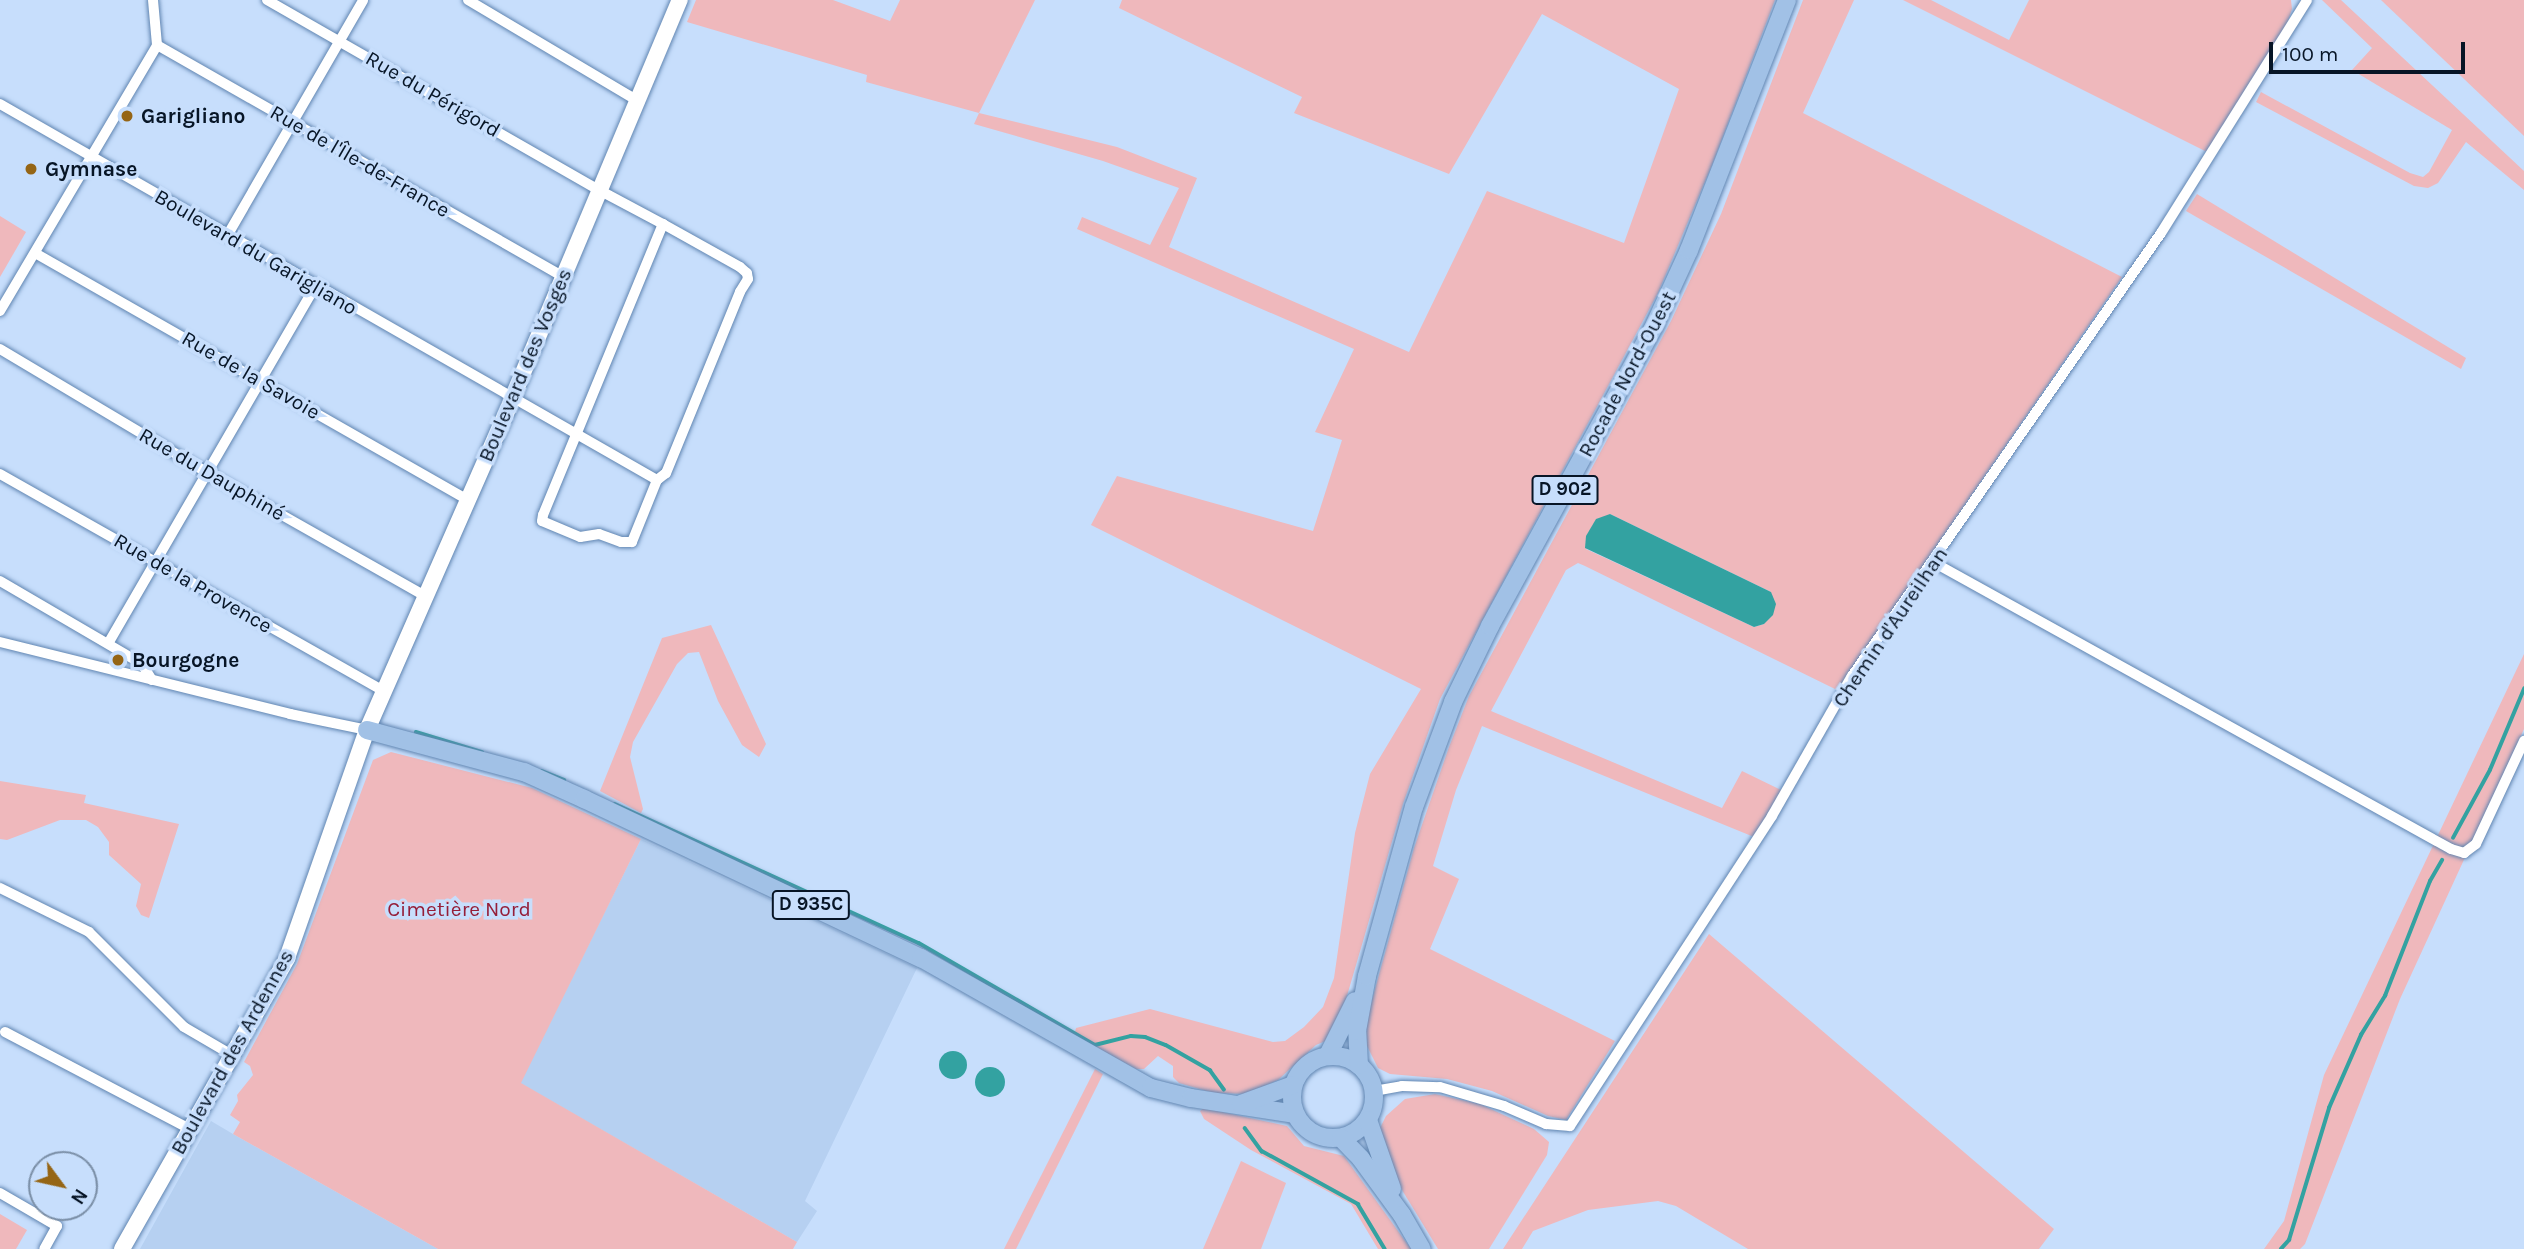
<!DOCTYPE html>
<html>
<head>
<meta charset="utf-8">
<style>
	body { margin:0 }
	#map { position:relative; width:2524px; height:1249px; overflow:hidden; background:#c7defc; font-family:Karla,sans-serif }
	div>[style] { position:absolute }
	.built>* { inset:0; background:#b6d0f1 }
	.green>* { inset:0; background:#efb8bc }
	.water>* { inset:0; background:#33a2a1 }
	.round { border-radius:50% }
	.stream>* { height:3.5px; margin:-1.75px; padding:0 1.75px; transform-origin:1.75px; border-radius:1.75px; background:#33a2a1 }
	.roads { filter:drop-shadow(0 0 2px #6085b1) drop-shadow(0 0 2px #6085b1) }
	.minor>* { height:10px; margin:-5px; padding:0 5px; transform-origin:5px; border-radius:5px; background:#fff }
	.secondary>* { height:16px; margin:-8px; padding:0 8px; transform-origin:8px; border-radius:8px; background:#fff }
	.primary>* { height:18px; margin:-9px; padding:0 9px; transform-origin:9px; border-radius:9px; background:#a1c1e6 }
	.primary>.ring { margin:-9px; padding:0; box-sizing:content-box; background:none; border:18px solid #a1c1e6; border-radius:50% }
	.dots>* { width:19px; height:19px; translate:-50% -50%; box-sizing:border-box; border:4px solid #c7defc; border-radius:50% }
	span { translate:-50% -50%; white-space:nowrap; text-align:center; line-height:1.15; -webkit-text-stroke:7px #c7defc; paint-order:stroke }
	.shield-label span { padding:2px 5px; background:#c7defc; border:2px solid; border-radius:5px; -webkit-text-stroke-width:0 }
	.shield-label { font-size:19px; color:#071526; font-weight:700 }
	.street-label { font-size:21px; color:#071526 }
	.poi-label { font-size:21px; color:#071526; font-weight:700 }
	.left { translate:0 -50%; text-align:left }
	.park-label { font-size:21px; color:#951e39 }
	.north { position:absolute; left:28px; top:1151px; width:70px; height:70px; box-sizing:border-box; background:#c7defc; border:2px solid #7a8ea6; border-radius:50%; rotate:123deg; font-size:19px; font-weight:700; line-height:28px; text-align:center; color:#071526 }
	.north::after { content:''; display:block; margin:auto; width:24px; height:32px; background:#956515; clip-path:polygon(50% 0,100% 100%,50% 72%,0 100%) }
	.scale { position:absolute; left:2269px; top:42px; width:196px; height:32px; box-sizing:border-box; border:4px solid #071526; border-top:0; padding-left:9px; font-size:21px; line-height:24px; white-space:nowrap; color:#071526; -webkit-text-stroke:5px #c7defc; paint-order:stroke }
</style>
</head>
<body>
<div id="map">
	<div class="built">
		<i style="clip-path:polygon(641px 839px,917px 968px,805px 1201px,817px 1211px,797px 1242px,520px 1083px)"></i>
		<i style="clip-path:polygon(211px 1121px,233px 1134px,438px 1249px,140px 1249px)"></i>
	</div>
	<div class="green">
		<i style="clip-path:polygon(696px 0,833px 0,890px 21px,900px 0,1035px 0,979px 113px,1117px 147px,1197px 178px,1169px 247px,1409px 352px,1487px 191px,1624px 243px,1679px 89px,1542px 14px,1449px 174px,1294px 113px,1302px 97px,1119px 8px,1122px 0,1775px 0,1712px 165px,1658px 293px,1440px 699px,1403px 804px,1335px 1037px,1316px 1045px,1278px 1080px,1246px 1094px,1213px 1093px,1179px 1083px,1173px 1077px,1173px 1066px,1158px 1056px,1144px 1069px,1136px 1069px,1074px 1036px,1076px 1028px,1150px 1009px,1273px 1042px,1285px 1041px,1304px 1027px,1323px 1007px,1334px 978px,1355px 833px,1370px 774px,1421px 689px,1091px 525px,1117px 476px,1313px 531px,1342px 440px,1315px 432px,1354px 349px,1077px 229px,1082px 217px,1150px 245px,1179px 188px,1103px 161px,974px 124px,979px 113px,866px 82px,867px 75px,687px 22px)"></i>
		<i style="clip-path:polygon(evenodd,1803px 0,1854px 0,1803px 113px,2122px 277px,1837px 690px,1585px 566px,1578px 563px,1566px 570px,1491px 711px,1722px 808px,1742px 771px,1783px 791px,1754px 837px,1482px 726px,1456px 790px,1433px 866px,1459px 879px,1430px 949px,1615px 1041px,1566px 1120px,1548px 1116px,1492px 1091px,1447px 1079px,1390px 1074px,1378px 1068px,1362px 1036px,1414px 848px,1449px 747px,1469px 696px,1671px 321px,1721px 214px,1803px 0,1610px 514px,1771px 592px,1764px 624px,1754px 627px,1586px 549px,1610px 514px)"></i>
		<i style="clip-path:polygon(1903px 0,1931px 0,2009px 40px,2029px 0,2291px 0,2292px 9px,2286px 27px,2207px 152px)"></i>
		<i style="clip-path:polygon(2322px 0,2341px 0,2524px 171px,2524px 190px,2466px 142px,2438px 183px,2428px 188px,2414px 186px,2256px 102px,2261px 92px,2410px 173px,2423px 177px,2429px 172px,2452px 130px,2352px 70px,2372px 48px)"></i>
		<i style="clip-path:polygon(2381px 0,2524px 0,2524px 136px)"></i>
		<i style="clip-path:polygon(2197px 194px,2466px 358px,2461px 369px,2186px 211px)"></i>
		<i style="clip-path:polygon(0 216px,26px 232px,0 277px)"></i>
		<i style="clip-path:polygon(711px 625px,766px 744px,759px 757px,742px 745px,718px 701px,699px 652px,688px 653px,677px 664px,633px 742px,630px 757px,643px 809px,641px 813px,600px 791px,662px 638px)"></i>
		<i style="clip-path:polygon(2524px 654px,2524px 729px,2400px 999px,2305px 1244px,2300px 1249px,2264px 1249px,2284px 1221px,2324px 1075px)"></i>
		<i style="clip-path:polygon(391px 752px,532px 788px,641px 839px,521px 1083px,797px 1242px,793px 1249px,438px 1249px,233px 1134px,240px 1122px,230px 1115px,238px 1101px,237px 1095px,253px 1075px,250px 1066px,244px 1062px,297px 964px,373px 760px)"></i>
		<i style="clip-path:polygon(0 781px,86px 795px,84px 803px,179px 824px,149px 918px,141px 915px,136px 906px,141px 884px,109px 855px,109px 842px,98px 827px,86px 820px,60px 820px,7px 840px,0 839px)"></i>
		<i style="clip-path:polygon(1709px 934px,2054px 1229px,2039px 1249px,1748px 1249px,1676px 1206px,1658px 1201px,1588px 1210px,1533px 1231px,1522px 1249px,1503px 1249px)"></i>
		<i style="clip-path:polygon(1095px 1069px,1103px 1074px,1016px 1249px,1004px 1249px)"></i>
		<i style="clip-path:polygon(1435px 1094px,1480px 1104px,1534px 1129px,1549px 1142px,1547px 1155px,1489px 1249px,1438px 1249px,1402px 1190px,1381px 1143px,1380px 1128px,1386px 1116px,1405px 1099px)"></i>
		<i style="clip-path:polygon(1204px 1108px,1287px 1126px,1304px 1146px,1344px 1156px,1411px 1249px,1378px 1249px,1351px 1204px,1251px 1150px,1204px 1119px,1200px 1111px)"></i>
		<i style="clip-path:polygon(1241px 1161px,1286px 1183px,1261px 1249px,1203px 1249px)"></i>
		<i style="clip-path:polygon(0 1214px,27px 1230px,16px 1249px,0 1249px)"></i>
	</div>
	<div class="water">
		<i style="clip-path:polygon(1610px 514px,1771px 592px,1776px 604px,1773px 615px,1764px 624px,1754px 627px,1585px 548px,1586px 536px,1596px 519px)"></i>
		<i class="round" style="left:939px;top:1051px;width:28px;height:28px"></i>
		<i class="round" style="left:975px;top:1067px;width:30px;height:30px"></i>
	</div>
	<div class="stream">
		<i style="left:416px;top:732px;width:69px;rotate:16.9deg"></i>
		<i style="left:542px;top:771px;width:24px;rotate:22deg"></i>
		<i style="left:615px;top:804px;width:334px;rotate:24.6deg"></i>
		<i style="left:919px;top:943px;width:203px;rotate:30.1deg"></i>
		<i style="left:1095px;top:1045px;width:37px;rotate:-14deg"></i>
		<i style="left:1131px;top:1036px;width:14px;rotate:4deg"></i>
		<i style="left:1145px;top:1037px;width:22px;rotate:21deg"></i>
		<i style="left:1166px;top:1045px;width:51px;rotate:29.6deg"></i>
		<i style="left:1210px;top:1070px;width:24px;rotate:54deg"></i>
		<i style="left:2453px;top:838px;width:77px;rotate:-61.4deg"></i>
		<i style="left:2490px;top:770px;width:88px;rotate:-67.2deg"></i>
		<i style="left:1245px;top:1128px;width:29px;rotate:54deg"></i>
		<i style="left:1262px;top:1151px;width:110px;rotate:28.9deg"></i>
		<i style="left:1358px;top:1204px;width:52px;rotate:59deg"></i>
		<i style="left:2281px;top:1249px;width:12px;rotate:-48deg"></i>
		<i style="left:2289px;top:1240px;width:138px;rotate:-73.1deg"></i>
		<i style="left:2329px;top:1108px;width:80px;rotate:-66.3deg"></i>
		<i style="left:2361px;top:1035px;width:46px;rotate:-58.4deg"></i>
		<i style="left:2385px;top:996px;width:123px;rotate:-68.6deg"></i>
		<i style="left:2430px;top:881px;width:24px;rotate:-60deg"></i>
	</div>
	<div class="roads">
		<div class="minor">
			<i style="left:267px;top:0;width:383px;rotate:29.8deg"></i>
			<i style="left:599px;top:190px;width:72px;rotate:28deg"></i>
			<i style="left:663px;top:224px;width:88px;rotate:29.2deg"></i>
			<i style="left:740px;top:267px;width:9px;rotate:41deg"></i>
			<i style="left:747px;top:273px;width:6px;rotate:81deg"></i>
			<i style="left:748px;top:279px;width:15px;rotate:122deg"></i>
			<i style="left:740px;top:292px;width:196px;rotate:112.2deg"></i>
			<i style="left:666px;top:473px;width:11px;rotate:142deg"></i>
			<i style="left:657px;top:480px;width:67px;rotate:112deg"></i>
			<i style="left:632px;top:542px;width:11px;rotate:180deg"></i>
			<i style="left:621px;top:542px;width:23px;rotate:-160deg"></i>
			<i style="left:599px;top:534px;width:19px;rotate:171deg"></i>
			<i style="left:580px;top:537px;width:41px;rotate:-157.2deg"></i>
			<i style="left:542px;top:521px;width:6px;rotate:-81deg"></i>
			<i style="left:543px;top:515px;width:315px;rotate:-67.6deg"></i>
			<i style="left:468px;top:0;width:198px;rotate:30.7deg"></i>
			<i style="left:157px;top:45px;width:468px;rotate:29.7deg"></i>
			<i style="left:0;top:104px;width:757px;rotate:29.78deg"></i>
			<i style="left:227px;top:236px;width:272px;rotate:-60deg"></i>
			<i style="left:35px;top:253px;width:497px;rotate:29.7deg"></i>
			<i style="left:0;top:311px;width:309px;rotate:-59.4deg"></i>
			<i style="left:157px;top:45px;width:45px;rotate:-95.1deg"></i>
			<i style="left:0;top:349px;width:240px;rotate:30.8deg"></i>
			<i style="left:206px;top:472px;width:252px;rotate:29.5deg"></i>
			<i style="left:0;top:474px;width:442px;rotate:29.5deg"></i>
			<i style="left:1933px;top:562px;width:592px;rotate:28.99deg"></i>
			<i style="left:2451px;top:849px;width:14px;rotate:17deg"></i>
			<i style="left:2464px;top:853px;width:15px;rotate:-37deg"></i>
			<i style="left:2476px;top:844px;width:114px;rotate:-65deg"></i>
			<i style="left:0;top:581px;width:164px;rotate:30.3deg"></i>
			<i style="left:142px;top:664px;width:19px;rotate:58deg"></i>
			<i style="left:0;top:642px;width:299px;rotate:13.9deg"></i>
			<i style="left:290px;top:714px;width:79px;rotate:11.7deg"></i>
			<i style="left:109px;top:642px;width:411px;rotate:-59.9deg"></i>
			<i style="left:0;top:888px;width:99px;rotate:26.3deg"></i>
			<i style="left:89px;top:932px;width:134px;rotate:45deg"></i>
			<i style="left:184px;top:1027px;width:56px;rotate:30.3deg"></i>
			<i style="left:5px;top:1032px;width:209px;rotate:27.7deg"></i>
			<i style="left:1374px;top:1091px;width:28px;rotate:-10deg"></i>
			<i style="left:1402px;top:1086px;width:38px;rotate:2deg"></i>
			<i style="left:1440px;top:1087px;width:67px;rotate:16.5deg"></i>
			<i style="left:1504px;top:1106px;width:46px;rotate:23.2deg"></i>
			<i style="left:1546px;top:1124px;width:24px;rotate:5deg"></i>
			<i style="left:1570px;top:1126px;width:370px;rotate:-56.9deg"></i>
			<i style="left:1772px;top:816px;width:161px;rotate:-60.3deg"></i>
			<i style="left:1852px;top:676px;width:540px;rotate:-55.1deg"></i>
			<i style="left:2161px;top:233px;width:275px;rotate:-57.9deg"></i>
			<i style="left:0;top:1193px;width:66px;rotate:30.1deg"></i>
			<i style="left:57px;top:1226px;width:26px;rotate:119deg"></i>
		</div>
		<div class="secondary">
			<i style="left:122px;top:1249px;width:335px;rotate:-60.4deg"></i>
			<i style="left:287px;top:958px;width:242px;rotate:-70.7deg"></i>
			<i style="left:367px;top:730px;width:361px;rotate:-66.3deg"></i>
			<i style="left:512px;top:399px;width:433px;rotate:-67.2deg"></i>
		</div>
		<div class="primary">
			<i style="left:367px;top:730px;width:163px;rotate:15deg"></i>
			<i style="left:524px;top:772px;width:66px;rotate:24.2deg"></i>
			<i style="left:584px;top:799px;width:373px;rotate:25.3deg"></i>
			<i style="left:921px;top:958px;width:264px;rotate:29.5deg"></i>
			<i style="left:1151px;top:1088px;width:41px;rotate:14deg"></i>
			<i style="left:1191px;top:1098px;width:105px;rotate:8.7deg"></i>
			<i style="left:1328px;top:1055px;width:60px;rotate:-63.4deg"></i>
			<i class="ring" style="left:1292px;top:1056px;width:64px;height:64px"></i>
			<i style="left:1359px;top:1065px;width:34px;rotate:-93deg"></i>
			<i style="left:1357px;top:1031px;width:56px;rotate:-79.7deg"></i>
			<i style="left:1367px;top:976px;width:175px;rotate:-74.5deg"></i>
			<i style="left:1414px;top:807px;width:112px;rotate:-69.6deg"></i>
			<i style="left:1453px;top:702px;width:85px;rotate:-64deg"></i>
			<i style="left:1490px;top:626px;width:344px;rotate:-61.3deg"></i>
			<i style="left:1655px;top:324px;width:81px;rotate:-65.3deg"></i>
			<i style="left:1689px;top:250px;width:269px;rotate:-68.6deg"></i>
			<i style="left:1241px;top:1104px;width:55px;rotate:-20.1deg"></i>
			<i style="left:1368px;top:1120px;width:73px;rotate:70.8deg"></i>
			<i style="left:1341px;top:1138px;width:29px;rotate:46deg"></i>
			<i style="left:1361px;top:1159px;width:69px;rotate:53.8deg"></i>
			<i style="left:1402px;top:1215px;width:39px;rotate:60deg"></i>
		</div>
	</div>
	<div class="dots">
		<i style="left:127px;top:116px;background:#956515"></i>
		<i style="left:31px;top:169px;background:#956515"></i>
		<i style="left:118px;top:660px;background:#956515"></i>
	</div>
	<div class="shield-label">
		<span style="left:1565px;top:490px">D 902</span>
		<span style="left:811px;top:905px">D 935C</span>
	</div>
	<div class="street-label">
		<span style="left:433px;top:94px;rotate:30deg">Rue du Périgord</span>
		<span style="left:360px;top:161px;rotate:30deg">Rue de l'Île-de-France</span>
		<span style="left:256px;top:252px;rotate:30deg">Boulevard du Garigliano</span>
		<span style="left:525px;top:365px;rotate:-67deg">Boulevard des Vosges</span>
		<span style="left:1627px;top:374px;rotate:-62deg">Rocade Nord-Ouest</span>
		<span style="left:251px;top:375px;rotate:30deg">Rue de la Savoie</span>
		<span style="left:212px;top:474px;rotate:30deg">Rue du Dauphiné</span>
		<span style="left:193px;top:583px;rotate:30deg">Rue de la Provence</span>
		<span style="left:1890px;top:627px;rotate:-56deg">Chemin d'Aureilhan</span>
		<span style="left:232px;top:1052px;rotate:-61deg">Boulevard des Ardennes</span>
	</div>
	<div class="poi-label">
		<span class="left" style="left:141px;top:116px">Garigliano</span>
		<span class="left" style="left:45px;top:169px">Gymnase</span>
		<span class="left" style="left:132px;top:660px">Bourgogne</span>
	</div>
	<div class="park-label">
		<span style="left:459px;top:909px">Cimetière Nord</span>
	</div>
	<div class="north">N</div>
	<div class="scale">100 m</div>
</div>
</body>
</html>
